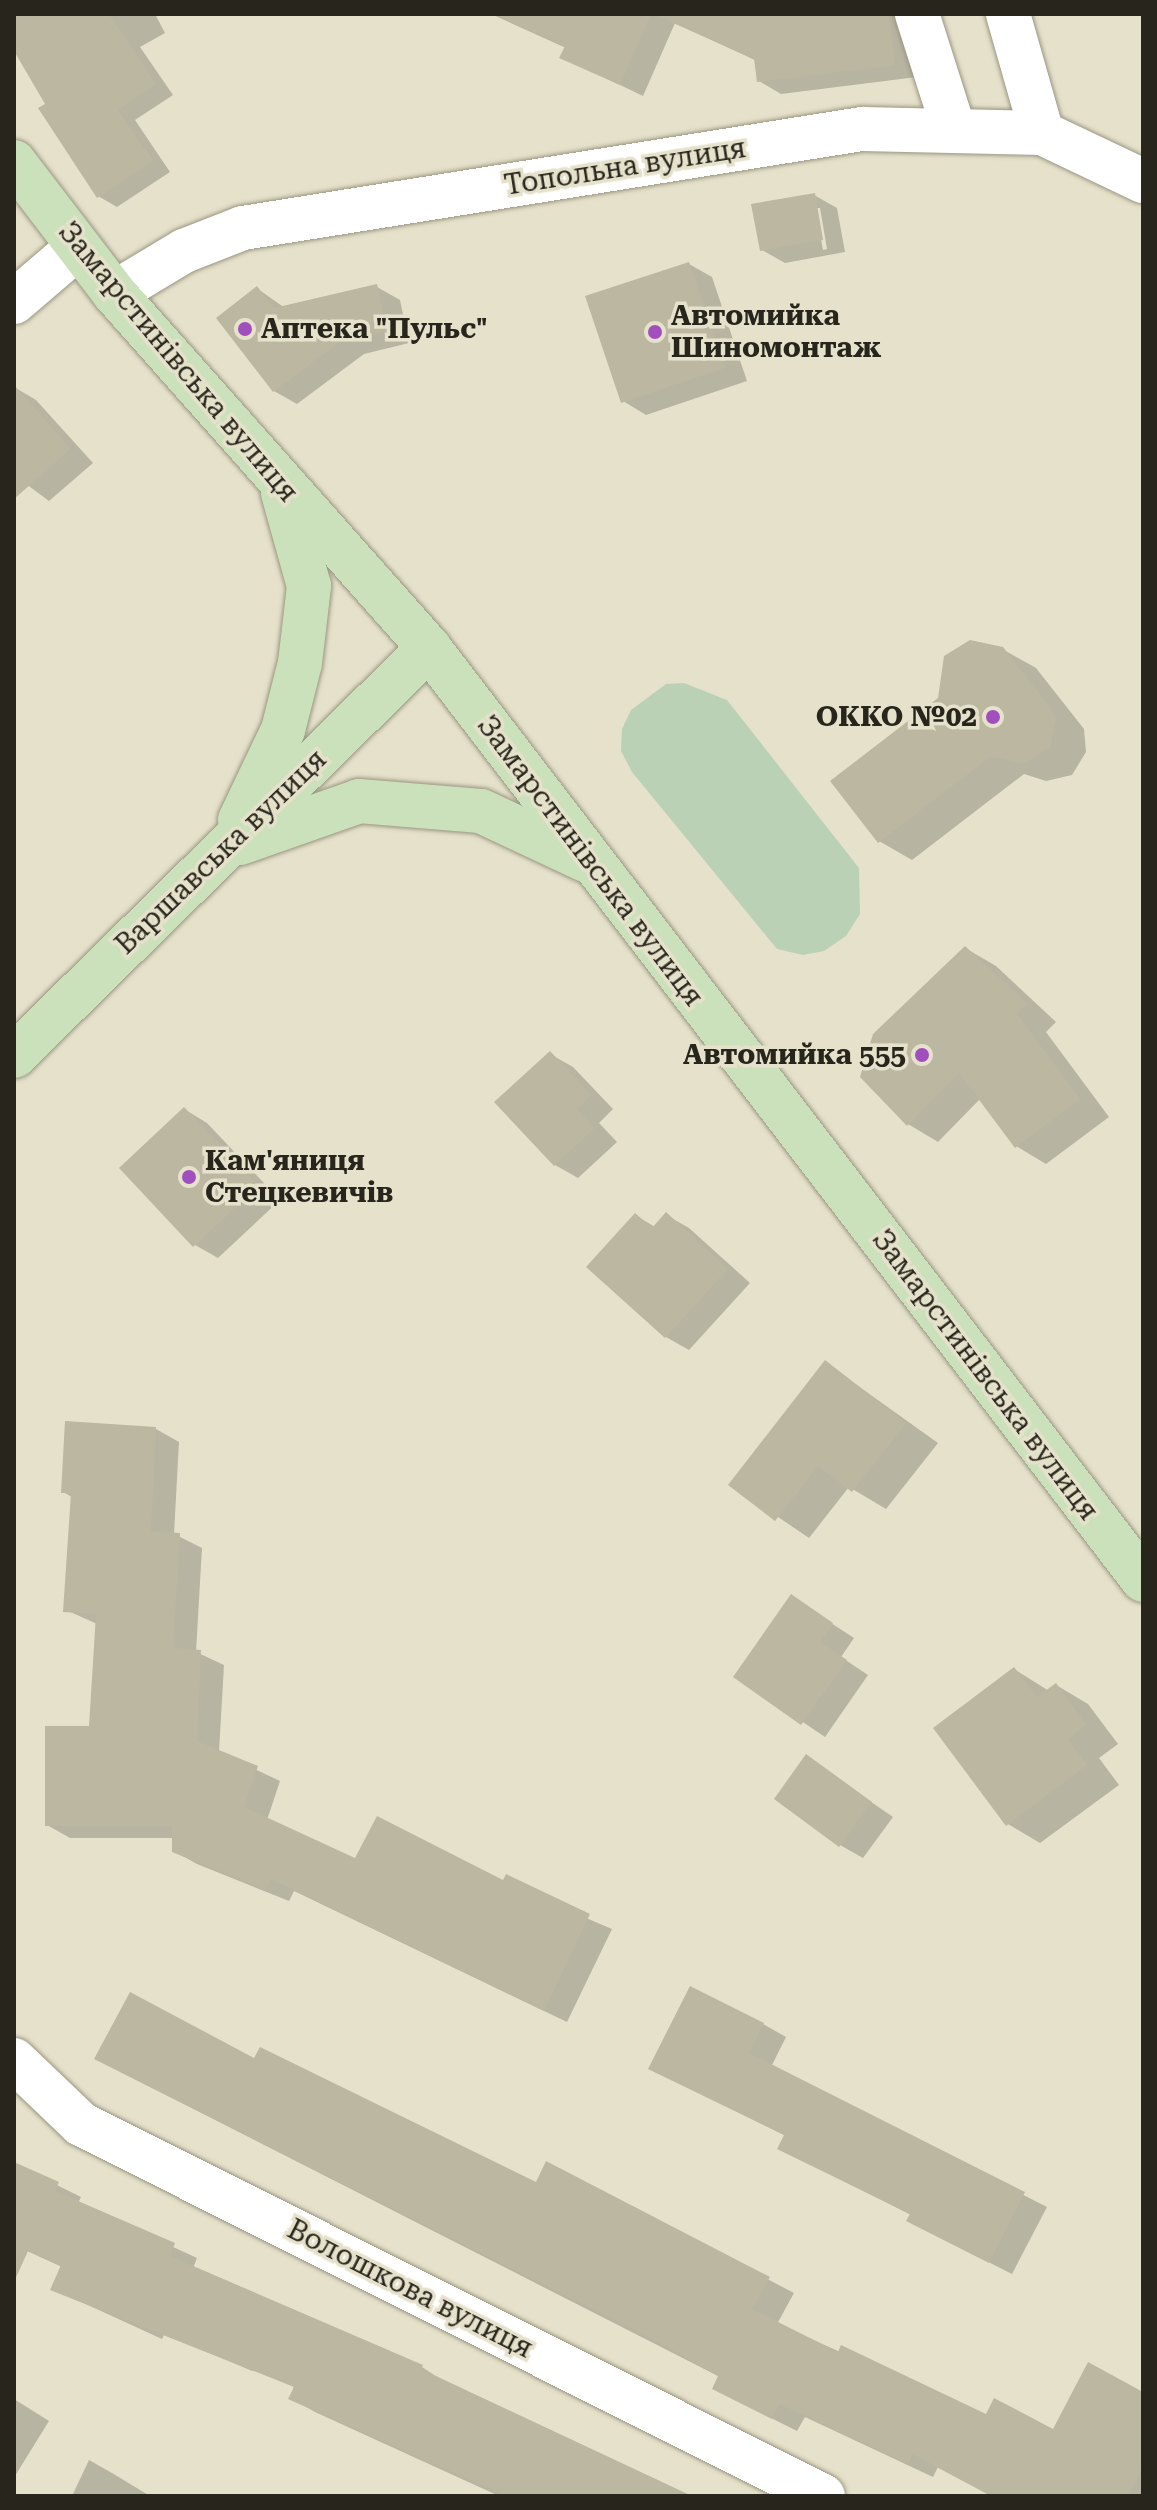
<!DOCTYPE html>
<html>
<head>
<meta charset="utf-8">
<style>
	body { margin:0 }
	#map { position:relative; width:1157px; height:2510px; overflow:hidden; background:#e6e1cb; font-family:"Roboto Serif",serif }
	div>[style] { position:absolute }
	.green>* { inset:0; background:#bbd1b6 }
	.shadow>* { inset:0; background:#0003 }
	.building>* { inset:0; background:#bbb7a1 }
	.roads { filter:drop-shadow(0 0 2px #9a9681) drop-shadow(0 0 2px #9a9681) }
	.minor>* { height:44px; margin:-22px; padding:0 22px; transform-origin:22px; border-radius:22px; background:#fff }
	.major>* { height:44px; margin:-22px; padding:0 22px; transform-origin:22px; border-radius:22px; background:#cbe1bb }
	.dots>* { width:22px; height:22px; translate:-50% -50%; box-sizing:border-box; border:4px solid #e6e1cb; border-radius:50% }
	span { translate:-50% -50%; white-space:nowrap; text-align:center; line-height:1.15; -webkit-text-stroke:7px #e6e1cb; paint-order:stroke }
	.street-label { font-size:28px; color:#27251c }
	.poi-label { font-size:28px; color:#27251c; font-weight:700 }
	.left { translate:0 -50%; text-align:left }
	.right { translate:-100% -50%; text-align:right }
	.frame { position:absolute; inset:0; border:16px solid #27251c; pointer-events:none }
</style>
</head>
<body>
<div id="map">
	<div class="green">
		<i style="clip-path:polygon(684px 683px,727px 700px,859px 868px,860px 914px,846px 936px,824px 951px,803px 955px,777px 949px,632px 772px,621px 751px,622px 729px,631px 710px,666px 684px)"></i>
	</div>
	<div class="shadow">
		<i style="clip-path:polygon(14px 14px,155px 14px,165px 33px,140px 47px,173px 95px,135px 120px,170px 172px,117px 207px,98px 196px,14px 47px)"></i>
		<i style="clip-path:polygon(491px 14px,909px 14px,917px 77px,781px 94px,759px 81px,757px 61px,675px 23px,643px 96px,562px 57px,566px 48px)"></i>
		<i style="clip-path:polygon(evenodd,814px 195px,837px 208px,845px 252px,785px 263px,762px 250px,814px 195px,815px 208px,820px 208px,827px 249px,823px 250px,815px 208px)"></i>
		<i style="clip-path:polygon(689px 264px,712px 277px,747px 381px,646px 415px,623px 401px)"></i>
		<i style="clip-path:polygon(377px 287px,400px 300px,409px 343px,364px 354px,297px 404px,274px 391px,258px 289px,285px 308px)"></i>
		<i style="clip-path:polygon(14px 387px,36px 400px,93px 463px,49px 501px,14px 475px)"></i>
		<i style="clip-path:polygon(1002px 649px,1036px 668px,1084px 729px,1086px 752px,1072px 775px,1046px 781px,1024px 774px,912px 860px,879px 841px)"></i>
		<i style="clip-path:polygon(965px 948px,996px 966px,1056px 1022px,1046px 1032px,1109px 1117px,1046px 1164px,1016px 1146px,980px 1099px,938px 1142px,908px 1124px)"></i>
		<i style="clip-path:polygon(550px 1054px,573px 1067px,613px 1109px,599px 1123px,617px 1142px,578px 1178px,555px 1165px)"></i>
		<i style="clip-path:polygon(184px 1109px,207px 1123px,280px 1200px,218px 1258px,195px 1245px)"></i>
		<i style="clip-path:polygon(635px 1215px,655px 1227px,666px 1215px,689px 1228px,750px 1283px,689px 1350px,666px 1337px,589px 1266px)"></i>
		<i style="clip-path:polygon(826px 1363px,938px 1443px,886px 1509px,849px 1487px,809px 1538px,731px 1485px)"></i>
		<i style="clip-path:polygon(156px 1429px,179px 1442px,174px 1534px,202px 1548px,196px 1652px,224px 1665px,219px 1752px,280px 1781px,267px 1820px,356px 1860px,504px 1883px,612px 1929px,567px 2022px,294px 1891px,289px 1901px,197px 1864px,174px 1851px,174px 1838px,70px 1838px,47px 1825px,91px 1728px,97px 1624px,66px 1610px,72px 1497px,63px 1492px)"></i>
		<i style="clip-path:polygon(791px 1597px,854px 1638px,841px 1657px,868px 1675px,825px 1737px,736px 1677px)"></i>
		<i style="clip-path:polygon(1014px 1669px,1049px 1691px,1056px 1685px,1088px 1704px,1118px 1744px,1099px 1758px,1119px 1785px,1040px 1843px,1008px 1824px)"></i>
		<i style="clip-path:polygon(806px 1757px,893px 1817px,863px 1858px,840px 1845px)"></i>
		<i style="clip-path:polygon(763px 2024px,786px 2037px,771px 2067px,1047px 2207px,1012px 2274px,931px 2233px,911px 2215px,780px 2148px,786px 2136px,651px 2068px)"></i>
		<i style="clip-path:polygon(255px 2061px,537px 2184px,547px 2164px,794px 2293px,777px 2324px,987px 2417px,1054px 2431px,1143px 2394px,1143px 2463px,1138px 2472px,1143px 2471px,1143px 2496px,993px 2496px,938px 2467px,933px 2477px,805px 2417px,797px 2431px,739px 2402px,720px 2377px,121px 2072px)"></i>
		<i style="clip-path:polygon(14px 2164px,81px 2197px,78px 2203px,197px 2258px,193px 2268px,287px 2312px,252px 2371px,165px 2333px,162px 2339px,53px 2289px,62px 2267px,14px 2245px)"></i>
		<i style="clip-path:polygon(310px 2318px,422px 2367px,446px 2383px,681px 2496px,499px 2496px,315px 2412px,291px 2398px)"></i>
		<i style="clip-path:polygon(14px 2399px,49px 2421px,15px 2476px,14px 2476px)"></i>
		<i style="clip-path:polygon(89px 2460px,112px 2473px,150px 2496px,72px 2496px)"></i>
	</div>
	<div class="building">
		<i style="clip-path:polygon(14px 14px,109px 14px,156px 84px,118px 110px,153px 161px,97px 198px,38px 108px,45px 104px,14px 51px)"></i>
		<i style="clip-path:polygon(493px 14px,651px 14px,620px 85px,559px 58px,565px 46px)"></i>
		<i style="clip-path:polygon(653px 14px,889px 14px,895px 65px,757px 82px,754px 59px)"></i>
		<i style="clip-path:polygon(815px 193px,823px 240px,760px 251px,751px 204px)"></i>
		<i style="clip-path:polygon(689px 262px,725px 368px,621px 403px,585px 296px)"></i>
		<i style="clip-path:polygon(377px 284px,387px 331px,340px 342px,273px 392px,216px 318px,257px 286px,274px 308px)"></i>
		<i style="clip-path:polygon(14px 385px,71px 449px,14px 499px)"></i>
		<i style="clip-path:polygon(970px 640px,1003px 647px,1051px 709px,1056px 720px,1050px 747px,1025px 763px,990px 757px,878px 843px,830px 781px,938px 698px,944px 656px)"></i>
		<i style="clip-path:polygon(965px 946px,1027px 1003px,1017px 1014px,1080px 1099px,1015px 1148px,959px 1073px,907px 1126px,860px 1077px,873px 1034px)"></i>
		<i style="clip-path:polygon(550px 1051px,591px 1095px,577px 1109px,595px 1128px,554px 1166px,494px 1102px)"></i>
		<i style="clip-path:polygon(184px 1107px,259px 1186px,193px 1247px,119px 1168px)"></i>
		<i style="clip-path:polygon(666px 1212px,728px 1269px,665px 1338px,586px 1267px,635px 1213px,652px 1228px)"></i>
		<i style="clip-path:polygon(825px 1360px,906px 1423px,852px 1492px,818px 1466px,775px 1521px,728px 1485px)"></i>
		<i style="clip-path:polygon(65px 1421px,156px 1427px,151px 1531px,180px 1533px,173px 1648px,201px 1650px,197px 1741px,258px 1766px,244px 1807px,355px 1858px,377px 1816px,503px 1880px,506px 1874px,590px 1914px,544px 2011px,271px 1879px,266px 1890px,172px 1852px,172px 1826px,45px 1826px,45px 1726px,89px 1726px,96px 1614px,63px 1612px,71px 1493px,61px 1493px)"></i>
		<i style="clip-path:polygon(791px 1594px,833px 1623px,820px 1642px,847px 1660px,801px 1725px,733px 1677px)"></i>
		<i style="clip-path:polygon(1014px 1667px,1037px 1697px,1056px 1683px,1086px 1725px,1068px 1739px,1087px 1765px,1006px 1826px,933px 1728px)"></i>
		<i style="clip-path:polygon(806px 1754px,872px 1802px,839px 1847px,774px 1799px)"></i>
		<i style="clip-path:polygon(690px 1986px,764px 2023px,749px 2053px,1025px 2192px,989px 2263px,906px 2221px,910px 2214px,777px 2149px,784px 2135px,648px 2069px)"></i>
		<i style="clip-path:polygon(130px 1992px,254px 2058px,260px 2047px,536px 2182px,546px 2161px,770px 2277px,752px 2309px,838px 2352px,841px 2345px,986px 2414px,994px 2398px,1053px 2429px,1088px 2362px,1143px 2392px,1143px 2467px,1128px 2496px,991px 2496px,912px 2454px,908px 2464px,779px 2404px,772px 2419px,712px 2389px,718px 2376px,648px 2337px,94px 2059px)"></i>
		<i style="clip-path:polygon(14px 2162px,59px 2182px,55px 2191px,175px 2243px,170px 2256px,423px 2365px,421px 2369px,692px 2496px,506px 2496px,288px 2399px,294px 2387px,50px 2290px,61px 2265px,28px 2251px,14px 2282px)"></i>
	</div>
	<div class="roads">
		<div class="minor">
			<i style="left:917px;top:14px;width:119px;rotate:72.3deg"></i>
			<i style="left:1008px;top:14px;width:124px;rotate:74.1deg"></i>
			<i style="left:114px;top:293px;width:82px;rotate:-31deg"></i>
			<i style="left:184px;top:251px;width:63px;rotate:-21.3deg"></i>
			<i style="left:243px;top:228px;width:627px;rotate:-9.09deg"></i>
			<i style="left:862px;top:129px;width:180px;rotate:1.3deg"></i>
			<i style="left:1042px;top:133px;width:112px;rotate:25.4deg"></i>
			<i style="left:14px;top:302px;width:83px;rotate:-40.6deg"></i>
			<i style="left:14px;top:2060px;width:93px;rotate:43.7deg"></i>
			<i style="left:81px;top:2124px;width:830px;rotate:26.63deg"></i>
		</div>
		<div class="major">
			<i style="left:14px;top:162px;width:165px;rotate:52.6deg"></i>
			<i style="left:114px;top:293px;width:475px;rotate:48.4deg"></i>
			<i style="left:429px;top:648px;width:1174px;rotate:52.54deg"></i>
			<i style="left:240px;top:820px;width:100px;rotate:-64.5deg"></i>
			<i style="left:283px;top:730px;width:69px;rotate:-75.8deg"></i>
			<i style="left:300px;top:663px;width:78px;rotate:-83.3deg"></i>
			<i style="left:309px;top:586px;width:97px;rotate:-105.6deg"></i>
			<i style="left:240px;top:843px;width:126px;rotate:-19.4deg"></i>
			<i style="left:359px;top:801px;width:122px;rotate:4.7deg"></i>
			<i style="left:481px;top:811px;width:115px;rotate:25.2deg"></i>
			<i style="left:14px;top:1056px;width:582px;rotate:-44.51deg"></i>
		</div>
	</div>
	<div class="dots">
		<i style="left:245px;top:329px;background:#a24fbe"></i>
		<i style="left:655px;top:332px;background:#a24fbe"></i>
		<i style="left:993px;top:717px;background:#a24fbe"></i>
		<i style="left:922px;top:1055px;background:#a24fbe"></i>
		<i style="left:189px;top:1177px;background:#a24fbe"></i>
	</div>
	<div class="street-label">
		<span style="left:625px;top:167px;rotate:-9deg">Топольна вулиця</span>
		<span style="left:178px;top:362px;rotate:50deg">Замарстинівська вулиця</span>
		<span style="left:221px;top:852px;rotate:-44deg">Варшавська вулиця</span>
		<span style="left:590px;top:861px;rotate:53deg">Замарстинівська вулиця</span>
		<span style="left:985px;top:1375px;rotate:53deg">Замарстинівська вулиця</span>
		<span style="left:410px;top:2289px;rotate:27deg">Волошкова вулиця</span>
	</div>
	<div class="poi-label">
		<span class="left" style="left:671px;top:332px">Автомийка<br>Шиномонтаж</span>
		<span class="left" style="left:261px;top:329px">Аптека "Пульс"</span>
		<span class="right" style="left:977px;top:717px">ОККО №02</span>
		<span class="right" style="left:906px;top:1055px">Автомийка 555</span>
		<span class="left" style="left:205px;top:1177px">Кам'яниця<br>Стецкевичів</span>
	</div>
	<div class="frame"></div>
</div>
</body>
</html>
